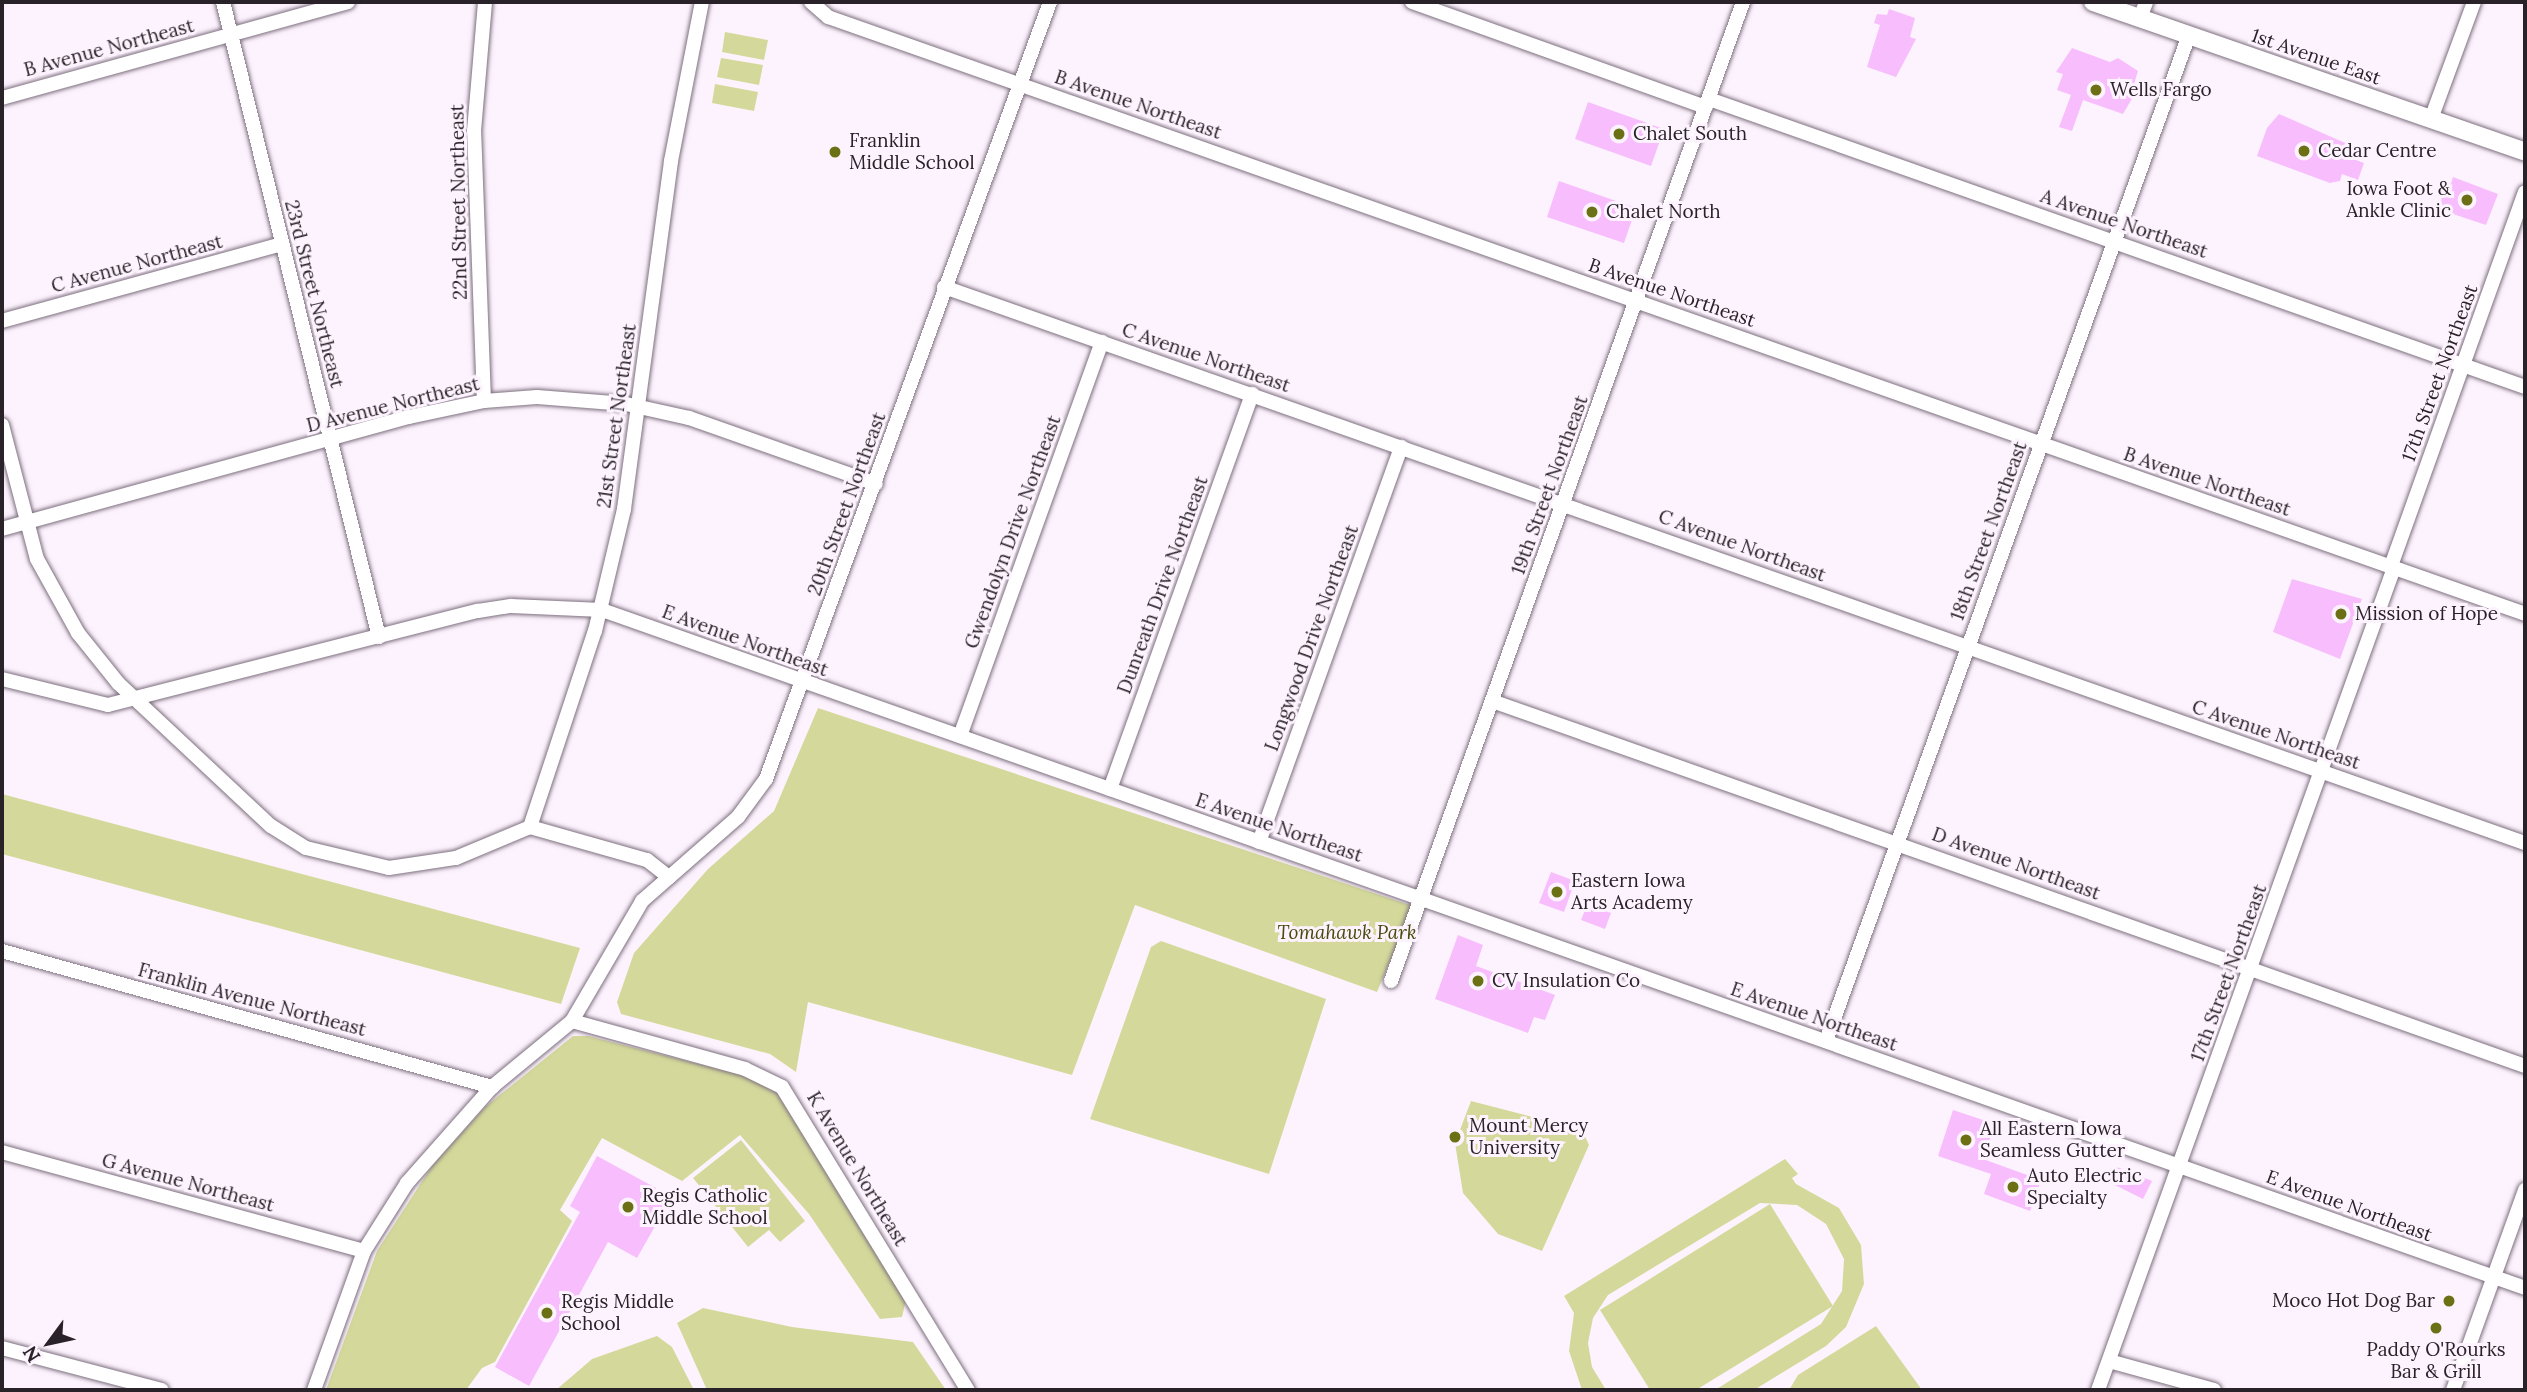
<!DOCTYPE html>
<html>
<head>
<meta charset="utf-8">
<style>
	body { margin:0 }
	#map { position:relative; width:2527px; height:1392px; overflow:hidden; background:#fdf3fe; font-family:Lora,serif }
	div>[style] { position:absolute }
	.green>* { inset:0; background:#d4d99b }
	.building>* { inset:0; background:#f7bdfc }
	.roads { filter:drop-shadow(0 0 2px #7d6f7f) drop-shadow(0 0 2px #7d6f7f) }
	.minor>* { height:14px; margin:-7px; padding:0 7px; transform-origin:7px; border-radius:7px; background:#fff }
	.major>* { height:18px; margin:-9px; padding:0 9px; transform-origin:9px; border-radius:9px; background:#fff }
	.dots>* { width:19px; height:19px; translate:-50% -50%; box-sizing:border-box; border:4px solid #fdf3fe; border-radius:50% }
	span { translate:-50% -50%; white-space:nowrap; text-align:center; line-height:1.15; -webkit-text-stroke:6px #fdf3fe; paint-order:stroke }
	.street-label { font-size:19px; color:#292329 }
	.poi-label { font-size:19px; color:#292329 }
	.left { translate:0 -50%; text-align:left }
	.right { translate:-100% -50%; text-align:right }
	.park-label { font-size:19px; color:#474a0c; font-style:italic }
	.frame { position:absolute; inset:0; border:4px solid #292329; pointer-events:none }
	.north { position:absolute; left:14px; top:1308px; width:70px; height:70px; -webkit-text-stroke:5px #fdf3fe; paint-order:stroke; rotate:237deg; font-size:19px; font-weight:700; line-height:28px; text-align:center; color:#292329 }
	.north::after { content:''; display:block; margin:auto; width:24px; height:32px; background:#292329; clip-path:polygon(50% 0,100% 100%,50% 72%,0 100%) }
</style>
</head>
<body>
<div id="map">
	<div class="green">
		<i style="clip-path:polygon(725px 32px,768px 40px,764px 60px,722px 52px)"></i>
		<i style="clip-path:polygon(721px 58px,763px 65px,759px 85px,717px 77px)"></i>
		<i style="clip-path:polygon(715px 84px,758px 92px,754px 111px,712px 103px)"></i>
		<i style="clip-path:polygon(818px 708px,1413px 906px,1377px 992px,1135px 905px,1072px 1075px,808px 1002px,796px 1072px,770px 1054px,621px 1014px,617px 1002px,634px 953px,708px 869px,774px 811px)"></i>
		<i style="clip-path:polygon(2px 794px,580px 948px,561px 1004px,2px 854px)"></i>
		<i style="clip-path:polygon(1161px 941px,1326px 999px,1269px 1174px,1090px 1119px,1151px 947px)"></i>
		<i style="clip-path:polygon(573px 1036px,588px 1036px,746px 1076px,778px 1094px,906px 1300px,902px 1317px,880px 1319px,809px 1214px,740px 1135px,682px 1181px,602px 1138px,560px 1210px,572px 1221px,495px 1362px,482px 1368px,466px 1390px,326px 1390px,377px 1251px,432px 1166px,485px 1107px)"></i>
		<i style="clip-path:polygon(1471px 1101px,1582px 1130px,1589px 1145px,1542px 1251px,1498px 1234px,1463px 1193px,1455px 1143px)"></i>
		<i style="clip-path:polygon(741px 1140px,805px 1221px,780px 1242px,769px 1230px,748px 1247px,693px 1178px)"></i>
		<i style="clip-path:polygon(1785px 1159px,1798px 1174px,1792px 1178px,1796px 1184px,1839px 1208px,1861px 1245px,1864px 1284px,1846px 1327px,1826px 1346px,1754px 1390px,1715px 1390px,1821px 1324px,1842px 1291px,1844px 1259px,1826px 1224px,1797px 1205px,1760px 1203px,1608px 1295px,1593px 1318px,1588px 1343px,1592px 1367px,1606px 1390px,1582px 1390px,1569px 1351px,1574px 1313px,1564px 1296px)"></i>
		<i style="clip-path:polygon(1770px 1204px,1833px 1306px,1696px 1390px,1650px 1390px,1600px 1310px)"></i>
		<i style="clip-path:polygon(703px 1308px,792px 1327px,913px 1342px,946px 1390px,707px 1390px,677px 1323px)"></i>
		<i style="clip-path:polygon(1876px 1326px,1922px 1390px,1789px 1390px,1798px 1375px)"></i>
		<i style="clip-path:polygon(657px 1336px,672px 1347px,694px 1390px,556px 1390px,592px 1359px)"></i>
	</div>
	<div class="building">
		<i style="clip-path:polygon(1889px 9px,1915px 18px,1910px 37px,1916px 39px,1896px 77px,1867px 67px,1880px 25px,1874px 23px,1877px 14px,1887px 15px)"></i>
		<i style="clip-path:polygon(2072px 48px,2110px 62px,2118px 58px,2138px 71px,2133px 87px,2137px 90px,2123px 114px,2083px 100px,2072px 131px,2059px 127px,2071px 95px,2057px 90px,2063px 74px,2056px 72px)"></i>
		<i style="clip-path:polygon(1588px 102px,1664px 129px,1651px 166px,1575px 139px)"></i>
		<i style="clip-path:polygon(2279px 114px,2352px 146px,2348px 157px,2364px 163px,2358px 180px,2342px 174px,2340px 181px,2330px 183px,2257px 156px,2267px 128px)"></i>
		<i style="clip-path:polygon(2453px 177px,2498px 194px,2486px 225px,2441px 210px,2442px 181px,2451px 184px)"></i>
		<i style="clip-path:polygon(1559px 181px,1636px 208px,1624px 243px,1547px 217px)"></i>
		<i style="clip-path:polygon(2292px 579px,2362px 599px,2340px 659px,2273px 632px)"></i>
		<i style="clip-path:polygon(1551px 872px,1575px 881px,1564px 912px,1539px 903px)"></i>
		<i style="clip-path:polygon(1587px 905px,1611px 913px,1605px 929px,1581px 920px)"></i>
		<i style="clip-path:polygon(1458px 935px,1483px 945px,1476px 966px,1555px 995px,1545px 1020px,1534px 1017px,1528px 1033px,1435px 999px)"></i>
		<i style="clip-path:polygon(1953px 1110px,1995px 1124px,1983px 1159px,2041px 1180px,2030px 1211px,1984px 1194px,1991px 1174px,1938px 1156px)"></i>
		<i style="clip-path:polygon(597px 1156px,656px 1188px,651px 1197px,667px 1205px,637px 1258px,608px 1242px,529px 1386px,495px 1367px,580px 1212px,570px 1206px)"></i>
		<i style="clip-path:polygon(2117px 1167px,2152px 1181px,2143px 1199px,2107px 1181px)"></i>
	</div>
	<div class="roads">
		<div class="minor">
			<i style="left:223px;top:2px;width:654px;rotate:76.2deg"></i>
			<i style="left:811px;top:2px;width:23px;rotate:41deg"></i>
			<i style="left:828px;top:17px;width:1799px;rotate:19.38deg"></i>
			<i style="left:1412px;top:2px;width:312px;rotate:19.7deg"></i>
			<i style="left:2140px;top:18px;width:17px;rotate:-69deg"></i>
			<i style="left:2px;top:98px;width:359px;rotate:-15.5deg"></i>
			<i style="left:1709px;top:99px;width:865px;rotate:19.44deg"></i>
			<i style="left:2431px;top:119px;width:125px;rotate:-69.8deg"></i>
			<i style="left:944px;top:287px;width:1676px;rotate:19.38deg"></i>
			<i style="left:2px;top:321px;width:290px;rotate:-15.4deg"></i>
			<i style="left:484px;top:401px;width:270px;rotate:-92.1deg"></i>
			<i style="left:474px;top:131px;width:129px;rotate:-85.1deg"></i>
			<i style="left:2px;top:425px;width:138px;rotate:75.4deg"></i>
			<i style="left:37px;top:559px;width:85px;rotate:61deg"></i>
			<i style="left:78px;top:633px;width:64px;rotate:51.3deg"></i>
			<i style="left:118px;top:683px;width:209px;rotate:43.1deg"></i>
			<i style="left:271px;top:826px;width:41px;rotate:32.2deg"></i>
			<i style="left:306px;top:848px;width:85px;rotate:13.5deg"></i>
			<i style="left:389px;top:868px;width:68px;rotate:-8.5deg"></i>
			<i style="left:456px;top:858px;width:80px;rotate:-22.7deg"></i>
			<i style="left:530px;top:827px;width:122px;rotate:15.8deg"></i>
			<i style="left:647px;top:860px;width:28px;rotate:38deg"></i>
			<i style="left:2px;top:529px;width:422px;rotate:-15.4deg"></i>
			<i style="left:409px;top:417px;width:77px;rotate:-12deg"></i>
			<i style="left:484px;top:401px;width:53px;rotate:-4.3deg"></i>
			<i style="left:537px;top:397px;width:89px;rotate:4.5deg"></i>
			<i style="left:626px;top:404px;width:65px;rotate:12.5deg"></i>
			<i style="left:689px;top:418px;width:198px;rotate:19.4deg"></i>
			<i style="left:2391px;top:566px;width:397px;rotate:-70.3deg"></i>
			<i style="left:2px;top:679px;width:109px;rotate:13.8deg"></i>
			<i style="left:108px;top:705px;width:382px;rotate:-14.3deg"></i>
			<i style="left:478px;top:611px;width:33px;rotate:-9deg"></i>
			<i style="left:511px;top:606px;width:91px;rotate:2.5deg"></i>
			<i style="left:602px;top:610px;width:2039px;rotate:19.42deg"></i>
			<i style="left:1492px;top:701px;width:1096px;rotate:19.46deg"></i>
			<i style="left:960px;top:736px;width:419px;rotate:-70.2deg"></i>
			<i style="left:1110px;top:789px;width:420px;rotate:-70.2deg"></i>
			<i style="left:530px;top:827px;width:206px;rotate:-71.7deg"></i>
			<i style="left:595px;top:631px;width:125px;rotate:-76.6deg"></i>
			<i style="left:624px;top:509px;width:351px;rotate:-82.3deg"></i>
			<i style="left:671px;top:161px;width:162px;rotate:-79deg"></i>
			<i style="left:1259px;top:842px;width:420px;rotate:-70.2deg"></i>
			<i style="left:2px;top:951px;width:509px;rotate:15.51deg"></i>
			<i style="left:1391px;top:981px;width:1040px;rotate:-70.22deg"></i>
			<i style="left:572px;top:1021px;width:180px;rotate:15.5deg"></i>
			<i style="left:745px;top:1069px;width:41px;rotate:25.9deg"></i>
			<i style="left:782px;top:1087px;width:356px;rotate:58.5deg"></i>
			<i style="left:1826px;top:1041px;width:1069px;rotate:-70.16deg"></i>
			<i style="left:2px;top:1152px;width:375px;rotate:15.3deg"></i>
			<i style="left:2px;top:1348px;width:165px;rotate:14.7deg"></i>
			<i style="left:2109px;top:1361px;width:109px;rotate:15.4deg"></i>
			<i style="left:314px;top:1390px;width:148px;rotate:-70.2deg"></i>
			<i style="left:364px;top:1251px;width:80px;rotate:-57.7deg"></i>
			<i style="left:407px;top:1183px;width:128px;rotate:-48.5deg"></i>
			<i style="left:492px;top:1087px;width:104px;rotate:-39.5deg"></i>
			<i style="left:572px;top:1021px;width:139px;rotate:-59.7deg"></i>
			<i style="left:642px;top:901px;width:128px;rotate:-41.2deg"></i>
			<i style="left:738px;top:817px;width:47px;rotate:-53.6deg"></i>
			<i style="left:766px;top:779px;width:827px;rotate:-69.92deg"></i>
			<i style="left:2098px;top:1390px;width:874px;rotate:-70.2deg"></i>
			<i style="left:2453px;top:1390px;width:213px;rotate:-70.2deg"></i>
		</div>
		<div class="major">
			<i style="left:2093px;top:2px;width:457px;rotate:19.1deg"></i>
		</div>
	</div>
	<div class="dots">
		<i style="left:2096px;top:90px;background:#6b7015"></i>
		<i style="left:1619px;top:134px;background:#6b7015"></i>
		<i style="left:2304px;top:151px;background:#6b7015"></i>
		<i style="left:835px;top:152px;background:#6b7015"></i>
		<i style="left:2467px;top:200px;background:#6b7015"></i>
		<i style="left:1592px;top:212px;background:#6b7015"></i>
		<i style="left:2341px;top:614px;background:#6b7015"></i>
		<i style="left:1557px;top:892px;background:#6b7015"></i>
		<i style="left:1478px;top:981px;background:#6b7015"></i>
		<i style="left:1455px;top:1137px;background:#6b7015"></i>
		<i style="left:1966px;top:1140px;background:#6b7015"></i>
		<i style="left:2013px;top:1187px;background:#6b7015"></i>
		<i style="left:628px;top:1207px;background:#6b7015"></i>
		<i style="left:2449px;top:1301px;background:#6b7015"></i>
		<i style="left:547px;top:1313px;background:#6b7015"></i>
		<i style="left:2436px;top:1328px;background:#6b7015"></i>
	</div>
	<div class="street-label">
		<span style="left:109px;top:48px;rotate:-15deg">B Avenue Northeast</span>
		<span style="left:2316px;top:57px;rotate:19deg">1st Avenue East</span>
		<span style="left:1138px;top:105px;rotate:19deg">B Avenue Northeast</span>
		<span style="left:459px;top:202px;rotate:-91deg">22nd Street Northeast</span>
		<span style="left:2124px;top:224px;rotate:19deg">A Avenue Northeast</span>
		<span style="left:137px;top:264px;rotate:-15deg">C Avenue Northeast</span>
		<span style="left:1672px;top:293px;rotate:19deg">B Avenue Northeast</span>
		<span style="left:314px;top:294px;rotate:76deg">23rd Street Northeast</span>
		<span style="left:1206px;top:358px;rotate:19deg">C Avenue Northeast</span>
		<span style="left:2440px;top:373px;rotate:-70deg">17th Street Northeast</span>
		<span style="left:393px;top:405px;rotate:-14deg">D Avenue Northeast</span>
		<span style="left:617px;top:416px;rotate:-82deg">21st Street Northeast</span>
		<span style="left:2207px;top:482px;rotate:19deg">B Avenue Northeast</span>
		<span style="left:1550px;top:485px;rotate:-70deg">19th Street Northeast</span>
		<span style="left:847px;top:504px;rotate:-70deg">20th Street Northeast</span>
		<span style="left:1989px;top:531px;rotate:-70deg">18th Street Northeast</span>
		<span style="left:1013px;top:532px;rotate:-70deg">Gwendolyn Drive Northeast</span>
		<span style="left:1742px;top:546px;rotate:20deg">C Avenue Northeast</span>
		<span style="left:1163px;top:585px;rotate:-70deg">Dunreath Drive Northeast</span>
		<span style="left:1312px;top:638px;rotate:-70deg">Longwood Drive Northeast</span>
		<span style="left:745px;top:641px;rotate:20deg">E Avenue Northeast</span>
		<span style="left:2276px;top:735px;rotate:19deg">C Avenue Northeast</span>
		<span style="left:1279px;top:828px;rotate:19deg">E Avenue Northeast</span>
		<span style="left:2016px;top:864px;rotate:20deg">D Avenue Northeast</span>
		<span style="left:2229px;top:973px;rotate:-70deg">17th Street Northeast</span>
		<span style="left:252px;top:1000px;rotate:15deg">Franklin Avenue Northeast</span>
		<span style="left:1814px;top:1017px;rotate:19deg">E Avenue Northeast</span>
		<span style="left:857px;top:1169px;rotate:59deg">K Avenue Northeast</span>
		<span style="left:188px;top:1183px;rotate:15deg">G Avenue Northeast</span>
		<span style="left:2349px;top:1206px;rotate:20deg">E Avenue Northeast</span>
	</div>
	<div class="poi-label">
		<span class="left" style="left:2110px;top:90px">Wells Fargo</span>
		<span class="left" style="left:1633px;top:134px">Chalet South</span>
		<span class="left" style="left:849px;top:152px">Franklin<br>Middle School</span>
		<span class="left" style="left:2318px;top:151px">Cedar Centre</span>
		<span class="right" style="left:2451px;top:200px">Iowa Foot &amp;<br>Ankle Clinic</span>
		<span class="left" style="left:1606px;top:212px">Chalet North</span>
		<span class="left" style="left:2355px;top:614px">Mission of Hope</span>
		<span class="left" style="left:1571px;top:892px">Eastern Iowa<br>Arts Academy</span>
		<span class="left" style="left:1492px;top:981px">CV Insulation Co</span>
		<span class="left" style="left:1469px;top:1137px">Mount Mercy<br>University</span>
		<span class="left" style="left:1980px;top:1140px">All Eastern Iowa<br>Seamless Gutter</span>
		<span class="left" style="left:2027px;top:1187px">Auto Electric<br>Specialty</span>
		<span class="left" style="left:642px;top:1207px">Regis Catholic<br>Middle School</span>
		<span class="right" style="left:2435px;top:1301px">Moco Hot Dog Bar</span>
		<span class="left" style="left:561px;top:1313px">Regis Middle<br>School</span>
		<span style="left:2436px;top:1361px">Paddy O'Rourks<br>Bar &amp; Grill</span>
	</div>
	<div class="park-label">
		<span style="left:1347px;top:933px">Tomahawk Park</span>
	</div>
	<div class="frame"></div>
	<div class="north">N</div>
</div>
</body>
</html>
